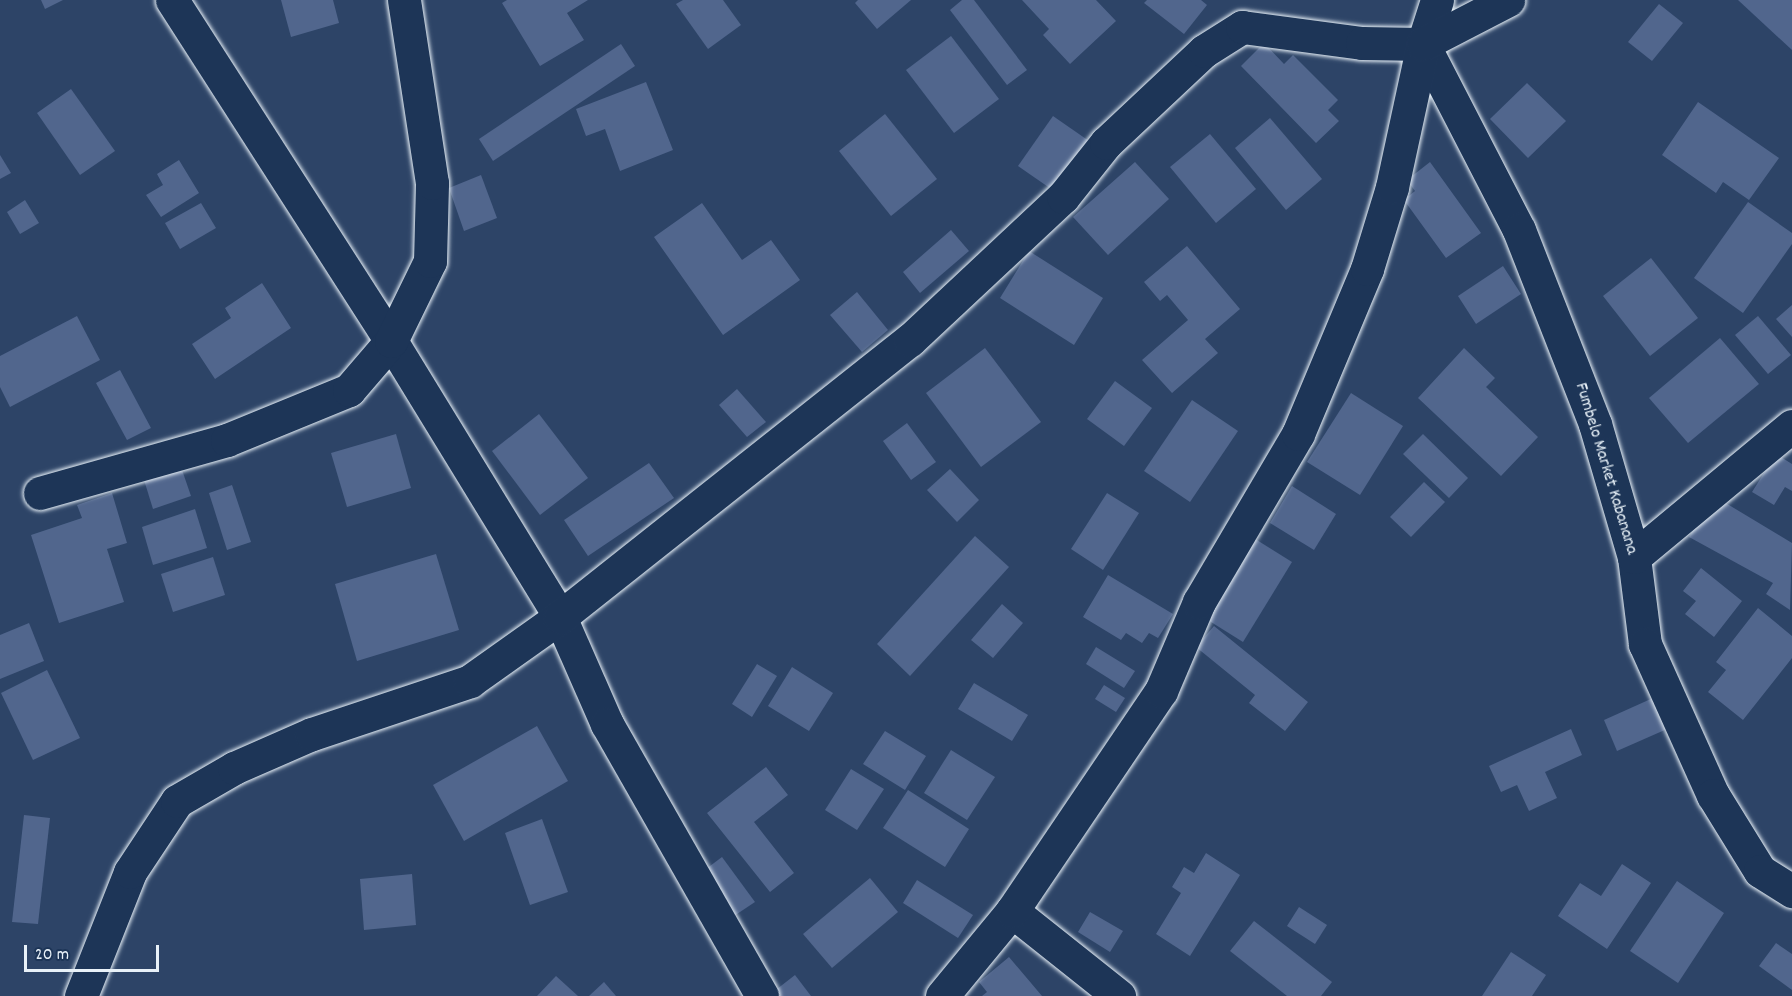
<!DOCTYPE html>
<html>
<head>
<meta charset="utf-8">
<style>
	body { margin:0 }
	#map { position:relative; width:1792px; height:996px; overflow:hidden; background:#2d4467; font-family:Dekko,sans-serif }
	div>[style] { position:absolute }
	.building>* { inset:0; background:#51668d }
	.roads { filter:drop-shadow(0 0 2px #e8f1f8) drop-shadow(0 0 2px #e8f1f8) }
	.street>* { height:33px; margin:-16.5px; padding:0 16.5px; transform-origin:16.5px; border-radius:16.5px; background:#1d3557 }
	span { translate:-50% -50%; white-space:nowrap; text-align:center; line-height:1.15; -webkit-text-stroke:6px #1d3557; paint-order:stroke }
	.street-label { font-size:18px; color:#e8f1f8 }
	.scale { position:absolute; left:24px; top:945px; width:135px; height:27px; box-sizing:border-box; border:3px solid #e8f1f8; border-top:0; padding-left:8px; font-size:18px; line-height:21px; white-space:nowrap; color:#e8f1f8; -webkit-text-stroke:4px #1d3557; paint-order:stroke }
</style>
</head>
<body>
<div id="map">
	<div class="building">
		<i style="clip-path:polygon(41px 0,63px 0,45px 9px)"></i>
		<i style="clip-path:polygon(281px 0,333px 0,339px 23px,291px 37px)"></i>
		<i style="clip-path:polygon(507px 0,588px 0,567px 13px,584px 40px,540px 66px,502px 3px)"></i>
		<i style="clip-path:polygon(683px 0,723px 0,741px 25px,708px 49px,676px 4px)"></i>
		<i style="clip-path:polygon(858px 0,911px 0,877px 29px,855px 3px)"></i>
		<i style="clip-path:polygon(962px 0,974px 0,1027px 70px,1007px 85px,950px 10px)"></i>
		<i style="clip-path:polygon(1022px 0,1096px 0,1116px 21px,1070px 64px,1043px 35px,1049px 29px)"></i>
		<i style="clip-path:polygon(1147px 0,1201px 0,1207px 5px,1184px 34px,1144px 3px)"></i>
		<i style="clip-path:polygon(1738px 0,1792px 0,1792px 50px)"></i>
		<i style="clip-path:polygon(1659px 4px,1683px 23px,1652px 61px,1628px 42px)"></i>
		<i style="clip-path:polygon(951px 36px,999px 99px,954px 133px,906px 70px)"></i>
		<i style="clip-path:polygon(1264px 43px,1284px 64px,1293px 55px,1338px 100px,1328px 110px,1339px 121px,1316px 143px,1241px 66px)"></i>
		<i style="clip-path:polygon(621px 44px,635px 66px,493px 161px,479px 139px)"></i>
		<i style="clip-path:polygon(646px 82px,673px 150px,620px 171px,605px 129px,586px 136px,576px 109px)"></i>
		<i style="clip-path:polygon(1527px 83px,1566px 121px,1528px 158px,1490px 119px)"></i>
		<i style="clip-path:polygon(71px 89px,115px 151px,80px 175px,37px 113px)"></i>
		<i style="clip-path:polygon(1698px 102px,1779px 158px,1749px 200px,1723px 182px,1716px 193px,1662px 155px)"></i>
		<i style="clip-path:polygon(885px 114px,937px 179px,891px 216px,839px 151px)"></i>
		<i style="clip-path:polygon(1053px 116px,1089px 141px,1054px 191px,1018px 166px)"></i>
		<i style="clip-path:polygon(1270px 118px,1322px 179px,1286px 210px,1235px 148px)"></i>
		<i style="clip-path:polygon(1210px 134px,1256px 189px,1216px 223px,1170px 167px)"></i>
		<i style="clip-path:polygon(0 155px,11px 173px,0 179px)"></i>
		<i style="clip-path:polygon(179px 160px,199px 193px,161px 217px,146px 195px,163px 185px,157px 174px)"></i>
		<i style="clip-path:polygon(1135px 162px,1169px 199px,1108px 255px,1073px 217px)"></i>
		<i style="clip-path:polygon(1430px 162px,1481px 233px,1446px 258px,1404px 200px,1415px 191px,1407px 180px)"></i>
		<i style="clip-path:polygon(481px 175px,497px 218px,464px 231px,449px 188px)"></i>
		<i style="clip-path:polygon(25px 200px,39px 223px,20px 234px,7px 212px)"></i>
		<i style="clip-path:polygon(1748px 202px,1792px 233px,1792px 244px,1743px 313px,1694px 278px)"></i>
		<i style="clip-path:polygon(201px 203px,216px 228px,180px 249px,165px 223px)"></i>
		<i style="clip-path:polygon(702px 203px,742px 260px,771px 240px,800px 280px,723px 335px,654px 237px)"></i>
		<i style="clip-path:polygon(951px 230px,969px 251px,920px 293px,903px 272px)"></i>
		<i style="clip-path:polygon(1187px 246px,1240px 309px,1205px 339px,1218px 353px,1172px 393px,1142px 360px,1188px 320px,1167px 295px,1160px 301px,1144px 282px)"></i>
		<i style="clip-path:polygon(1029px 251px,1103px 298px,1074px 345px,1000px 298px)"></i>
		<i style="clip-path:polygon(1651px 258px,1698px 318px,1650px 356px,1603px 296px)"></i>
		<i style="clip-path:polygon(1503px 266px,1521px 294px,1476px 324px,1458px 296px)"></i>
		<i style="clip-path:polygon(262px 283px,291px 328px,215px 379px,192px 344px,231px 318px,225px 308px)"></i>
		<i style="clip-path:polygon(857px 292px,888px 330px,862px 352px,830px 315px)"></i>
		<i style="clip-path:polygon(1792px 305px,1792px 337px,1776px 319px)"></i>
		<i style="clip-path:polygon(77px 316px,100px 360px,10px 407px,0 387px,0 356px)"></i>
		<i style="clip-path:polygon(1758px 316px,1791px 355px,1768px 374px,1735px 335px)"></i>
		<i style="clip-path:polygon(1720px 338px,1759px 384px,1688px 443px,1649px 398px)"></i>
		<i style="clip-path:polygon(985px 348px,1041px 422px,981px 467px,926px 393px)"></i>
		<i style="clip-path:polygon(1464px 348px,1495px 378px,1486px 387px,1538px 437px,1501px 476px,1418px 398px)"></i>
		<i style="clip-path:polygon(120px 370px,151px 428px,127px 440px,96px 383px)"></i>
		<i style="clip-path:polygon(1115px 381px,1152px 408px,1124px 446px,1087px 419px)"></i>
		<i style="clip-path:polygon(737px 389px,766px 422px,747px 437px,719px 405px)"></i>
		<i style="clip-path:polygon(1351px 393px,1403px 426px,1360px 495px,1307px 462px)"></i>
		<i style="clip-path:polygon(1192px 400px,1238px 431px,1190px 502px,1144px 471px)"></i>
		<i style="clip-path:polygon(539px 414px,588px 478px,540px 515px,492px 451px)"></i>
		<i style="clip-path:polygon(907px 423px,936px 462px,911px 480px,883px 441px)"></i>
		<i style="clip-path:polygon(396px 434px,411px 488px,347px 507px,331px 453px)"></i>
		<i style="clip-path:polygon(1423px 434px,1468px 478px,1449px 498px,1403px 454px)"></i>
		<i style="clip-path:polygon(1776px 454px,1792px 464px,1792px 491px,1785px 487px,1774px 505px,1752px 492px)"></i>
		<i style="clip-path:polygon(649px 463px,674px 498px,588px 556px,564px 520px)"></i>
		<i style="clip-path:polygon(181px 467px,191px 496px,153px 509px,144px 480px)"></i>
		<i style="clip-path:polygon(950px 469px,979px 500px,957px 522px,927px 490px)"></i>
		<i style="clip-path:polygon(1424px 482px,1445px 502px,1411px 537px,1390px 517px)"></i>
		<i style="clip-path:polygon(232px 485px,251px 542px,227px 550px,209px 493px)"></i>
		<i style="clip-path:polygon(1292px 486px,1336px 514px,1314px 550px,1270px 523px)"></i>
		<i style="clip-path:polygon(112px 493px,127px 543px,107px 549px,124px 602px,59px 623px,31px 535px,82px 518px,77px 505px)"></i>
		<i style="clip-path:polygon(1107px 493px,1139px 513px,1103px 570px,1071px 549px)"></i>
		<i style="clip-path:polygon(1714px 496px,1792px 543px,1790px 610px,1766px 594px,1773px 583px,1689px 537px)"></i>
		<i style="clip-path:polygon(195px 509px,207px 548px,153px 565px,142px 527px)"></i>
		<i style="clip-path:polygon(975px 536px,1009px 567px,910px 676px,877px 644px)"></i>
		<i style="clip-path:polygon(1252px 537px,1292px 562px,1243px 642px,1203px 617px)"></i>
		<i style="clip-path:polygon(436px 554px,459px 630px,357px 661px,335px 584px)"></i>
		<i style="clip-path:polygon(213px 557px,225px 595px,173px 612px,161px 574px)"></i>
		<i style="clip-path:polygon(1701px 568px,1742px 601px,1714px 637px,1685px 614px,1696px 601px,1683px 591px)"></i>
		<i style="clip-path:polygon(1108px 575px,1173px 614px,1158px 638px,1149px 633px,1142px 643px,1126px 633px,1121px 640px,1083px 617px)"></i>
		<i style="clip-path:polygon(1002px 604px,1023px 623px,993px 658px,971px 640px)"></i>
		<i style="clip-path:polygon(1758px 608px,1792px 636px,1792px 658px,1743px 720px,1708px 692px,1726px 670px,1716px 662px)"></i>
		<i style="clip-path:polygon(29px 623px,44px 661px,0 679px,0 635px)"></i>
		<i style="clip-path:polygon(1214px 626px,1308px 702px,1285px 731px,1249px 703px,1255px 695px,1196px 647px)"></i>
		<i style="clip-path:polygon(1096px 647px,1135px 671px,1124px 688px,1086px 664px)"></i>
		<i style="clip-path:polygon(757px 664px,777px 676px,752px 717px,732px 704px)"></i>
		<i style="clip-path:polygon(792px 667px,833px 693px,809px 731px,768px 706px)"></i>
		<i style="clip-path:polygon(47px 670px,80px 738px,33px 760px,1px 693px)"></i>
		<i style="clip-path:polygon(974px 683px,1028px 715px,1012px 741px,958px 709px)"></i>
		<i style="clip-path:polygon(1104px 685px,1125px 698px,1116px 712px,1095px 699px)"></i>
		<i style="clip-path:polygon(1653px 698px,1667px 729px,1617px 751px,1604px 720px)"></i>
		<i style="clip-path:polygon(537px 726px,568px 781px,464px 841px,433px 785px)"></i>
		<i style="clip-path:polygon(1571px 729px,1582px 755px,1545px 772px,1557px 798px,1529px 811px,1517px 785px,1501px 792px,1489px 766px)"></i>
		<i style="clip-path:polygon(885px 731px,926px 756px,905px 790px,863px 764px)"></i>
		<i style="clip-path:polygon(951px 750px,995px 777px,967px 820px,924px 793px)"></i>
		<i style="clip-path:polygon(766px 767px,788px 795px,754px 822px,794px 873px,770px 892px,707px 813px)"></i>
		<i style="clip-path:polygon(851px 769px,884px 789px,857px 830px,825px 810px)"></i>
		<i style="clip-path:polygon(908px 790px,969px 829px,945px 867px,883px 828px)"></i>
		<i style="clip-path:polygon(24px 815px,50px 818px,38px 924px,12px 922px)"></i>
		<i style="clip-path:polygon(542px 819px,568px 892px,530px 905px,505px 833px)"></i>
		<i style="clip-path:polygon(1206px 853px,1240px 875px,1190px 956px,1156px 934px,1181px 893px,1172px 887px,1184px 867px,1194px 873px)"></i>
		<i style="clip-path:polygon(722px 857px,755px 902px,734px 916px,702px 872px)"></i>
		<i style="clip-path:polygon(1622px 864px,1651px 883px,1607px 949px,1558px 916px,1580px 883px,1601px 896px)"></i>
		<i style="clip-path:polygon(412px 874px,416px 925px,364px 930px,360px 879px)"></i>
		<i style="clip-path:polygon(870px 878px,898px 912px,832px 968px,803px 934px)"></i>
		<i style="clip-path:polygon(917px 880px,973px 915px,958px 938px,903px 903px)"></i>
		<i style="clip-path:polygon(1677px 881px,1724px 913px,1678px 983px,1630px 951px)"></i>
		<i style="clip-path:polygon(1299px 907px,1327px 925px,1315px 944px,1287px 926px)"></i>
		<i style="clip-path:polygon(1090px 912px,1123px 931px,1110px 952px,1078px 932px)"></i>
		<i style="clip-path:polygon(1254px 921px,1332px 982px,1321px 996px,1287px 996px,1230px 951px)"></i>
		<i style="clip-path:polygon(1776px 943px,1792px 954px,1792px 990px,1759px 966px)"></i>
		<i style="clip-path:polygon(1511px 952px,1546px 975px,1532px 996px,1482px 996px)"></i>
		<i style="clip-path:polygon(1009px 957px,1042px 996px,982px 996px,987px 992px,979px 982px)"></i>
		<i style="clip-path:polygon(795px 975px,811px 996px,768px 996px)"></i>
		<i style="clip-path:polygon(556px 976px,578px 996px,537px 996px)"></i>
		<i style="clip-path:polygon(604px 982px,616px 996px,589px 996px)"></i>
	</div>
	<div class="roads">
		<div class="street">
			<i style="left:172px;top:0;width:405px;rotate:57.3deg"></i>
			<i style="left:391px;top:341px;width:324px;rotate:58.5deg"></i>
			<i style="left:560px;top:617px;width:117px;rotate:66.3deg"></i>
			<i style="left:607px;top:724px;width:313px;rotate:60.3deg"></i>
			<i style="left:1437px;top:0;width:46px;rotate:107.7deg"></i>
			<i style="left:1423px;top:44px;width:209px;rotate:62.7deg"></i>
			<i style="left:1519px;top:230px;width:208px;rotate:68.6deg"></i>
			<i style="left:1595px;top:424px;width:139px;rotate:73.7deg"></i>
			<i style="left:1634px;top:557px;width:88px;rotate:82.8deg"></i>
			<i style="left:1645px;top:644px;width:166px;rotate:65.8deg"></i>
			<i style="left:1713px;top:795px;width:89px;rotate:58.3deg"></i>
			<i style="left:1760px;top:871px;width:38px;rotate:32deg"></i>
			<i style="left:40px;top:493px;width:194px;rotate:-15.8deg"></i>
			<i style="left:227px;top:440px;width:132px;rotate:-22.3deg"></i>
			<i style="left:349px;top:390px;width:65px;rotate:-49.4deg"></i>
			<i style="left:391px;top:341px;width:89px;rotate:-64deg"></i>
			<i style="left:430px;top:261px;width:78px;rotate:-88.5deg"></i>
			<i style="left:432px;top:183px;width:185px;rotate:-98.7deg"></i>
			<i style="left:1634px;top:557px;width:205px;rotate:-39.7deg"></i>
			<i style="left:1012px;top:911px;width:137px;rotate:38.5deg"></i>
			<i style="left:81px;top:996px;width:133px;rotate:-68.4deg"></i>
			<i style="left:130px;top:872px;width:85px;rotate:-56.5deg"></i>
			<i style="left:177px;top:801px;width:66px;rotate:-30.1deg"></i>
			<i style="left:234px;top:768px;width:85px;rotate:-23.6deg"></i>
			<i style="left:312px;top:734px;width:167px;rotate:-18.5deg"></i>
			<i style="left:470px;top:681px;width:110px;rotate:-35.4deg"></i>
			<i style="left:560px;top:617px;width:446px;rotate:-38.4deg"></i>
			<i style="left:910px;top:340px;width:209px;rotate:-43.1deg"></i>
			<i style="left:1063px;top:197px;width:69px;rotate:-51.5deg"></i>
			<i style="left:1106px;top:143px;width:134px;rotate:-43.2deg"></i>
			<i style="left:1204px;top:51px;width:45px;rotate:-32.3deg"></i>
			<i style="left:1242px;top:27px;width:121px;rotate:7.6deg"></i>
			<i style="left:1362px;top:43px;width:61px;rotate:0.9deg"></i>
			<i style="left:942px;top:996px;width:110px;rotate:-50.5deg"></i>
			<i style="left:1012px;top:911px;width:266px;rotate:-55.9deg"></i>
			<i style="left:1161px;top:691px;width:97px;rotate:-66.9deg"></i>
			<i style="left:1199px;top:602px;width:195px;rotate:-59.5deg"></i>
			<i style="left:1298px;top:434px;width:179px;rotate:-67.3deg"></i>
			<i style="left:1367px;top:269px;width:86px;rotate:-73deg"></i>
			<i style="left:1392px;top:187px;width:146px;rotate:-77.8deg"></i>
			<i style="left:1423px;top:44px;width:96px;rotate:-27.4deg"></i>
		</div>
	</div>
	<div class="street-label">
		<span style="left:1605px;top:469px;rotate:73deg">Fumbelo Market Kabanana</span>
	</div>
	<div class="scale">20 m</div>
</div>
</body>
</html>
